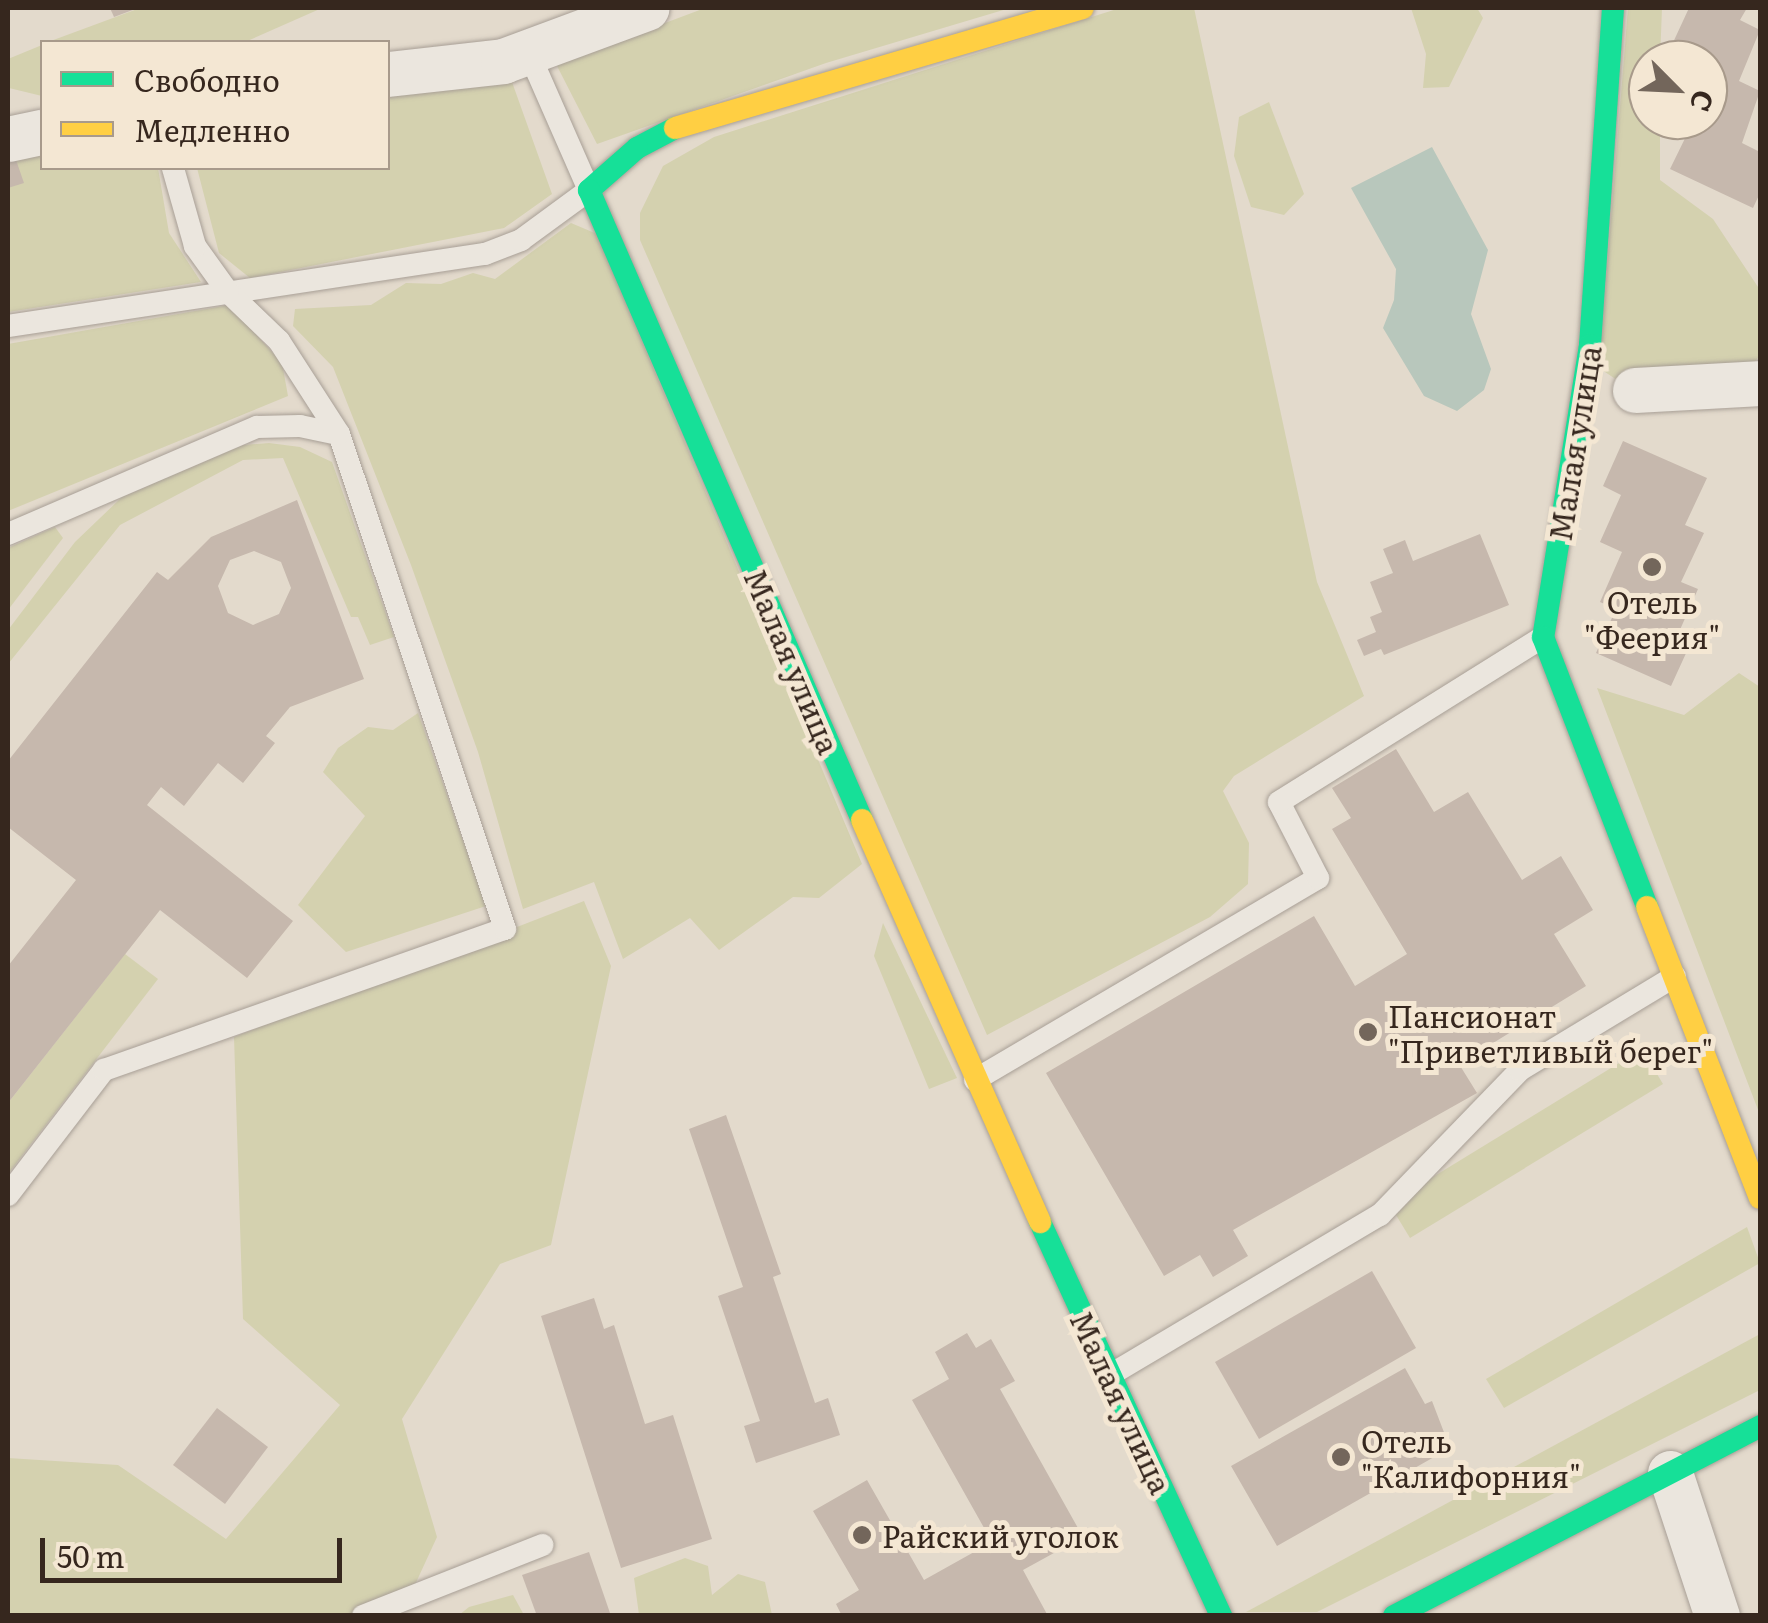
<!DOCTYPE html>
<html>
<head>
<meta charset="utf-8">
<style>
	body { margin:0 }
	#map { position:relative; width:1768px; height:1623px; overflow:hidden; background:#e3dacc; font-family:Literata,serif }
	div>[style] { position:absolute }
	.green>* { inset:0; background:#d4d1af }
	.water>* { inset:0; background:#b8c7bc }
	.building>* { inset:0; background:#c6b8ad }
	.roads { filter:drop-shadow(0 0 2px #a89f96) drop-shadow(0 0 2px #a89f96) }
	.lane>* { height:22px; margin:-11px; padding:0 11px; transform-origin:11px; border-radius:11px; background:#ebe6de }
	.street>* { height:45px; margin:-22.5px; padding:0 22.5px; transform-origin:22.5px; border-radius:22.5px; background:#ebe6de }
	.fast>* { height:22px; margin:-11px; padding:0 11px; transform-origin:11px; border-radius:11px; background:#16e098 }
	.slow>* { height:22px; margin:-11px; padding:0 11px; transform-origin:11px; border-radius:11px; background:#ffcf43 }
	.dots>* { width:28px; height:28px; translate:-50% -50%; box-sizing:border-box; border:5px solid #f4e7d3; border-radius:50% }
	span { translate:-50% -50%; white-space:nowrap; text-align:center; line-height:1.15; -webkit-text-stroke:10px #f4e7d3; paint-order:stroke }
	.street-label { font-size:30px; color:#36271e }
	.poi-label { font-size:30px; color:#36271e }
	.left { translate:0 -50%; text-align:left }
	.frame { position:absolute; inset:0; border:10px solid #36271e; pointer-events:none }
	.legend { position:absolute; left:40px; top:40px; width:350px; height:130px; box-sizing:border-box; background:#f4e7d3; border:2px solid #a89a8b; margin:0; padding:12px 18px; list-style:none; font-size:30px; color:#36271e }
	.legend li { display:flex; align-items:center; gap:20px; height:50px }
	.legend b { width:50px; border:2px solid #a89a8b }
	.north { position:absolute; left:1628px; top:40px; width:100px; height:100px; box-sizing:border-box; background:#f4e7d3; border:2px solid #a89a8b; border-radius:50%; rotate:114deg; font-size:28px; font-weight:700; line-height:40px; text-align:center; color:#36271e }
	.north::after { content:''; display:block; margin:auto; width:35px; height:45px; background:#73665b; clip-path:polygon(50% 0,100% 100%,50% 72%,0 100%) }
	.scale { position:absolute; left:40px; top:1538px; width:302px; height:45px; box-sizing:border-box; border:5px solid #36271e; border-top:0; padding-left:12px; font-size:30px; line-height:35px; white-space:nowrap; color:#36271e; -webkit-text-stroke:8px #f4e7d3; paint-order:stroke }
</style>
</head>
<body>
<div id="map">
	<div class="green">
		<i style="clip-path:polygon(140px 8px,322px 8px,245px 42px,48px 42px)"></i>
		<i style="clip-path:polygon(705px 8px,1010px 8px,826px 63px,597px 144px,556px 64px)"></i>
		<i style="clip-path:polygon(1120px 8px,1194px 8px,1317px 582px,1364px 696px,1234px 776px,1223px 791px,1249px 843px,1248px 884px,1210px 917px,987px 1035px,640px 240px,640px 213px,663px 166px,714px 137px)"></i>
		<i style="clip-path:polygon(1411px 8px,1477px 8px,1483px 18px,1449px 87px,1423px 88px,1426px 54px)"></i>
		<i style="clip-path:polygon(1628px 8px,1662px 8px,1660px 60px,1648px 60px,1648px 120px,1660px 120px,1660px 180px,1713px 219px,1760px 290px,1760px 355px,1751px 367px,1617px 380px,1599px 368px)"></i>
		<i style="clip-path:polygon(42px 45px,42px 96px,9px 88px,8px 59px)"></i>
		<i style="clip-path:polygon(512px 82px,552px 194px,504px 228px,250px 278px,219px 253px,197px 168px,388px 168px,388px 94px)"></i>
		<i style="clip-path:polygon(1269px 102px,1304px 194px,1284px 215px,1251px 207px,1234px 156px,1239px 117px)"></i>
		<i style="clip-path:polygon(42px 147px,42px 168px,158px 168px,169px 233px,201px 282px,8px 312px,8px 154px)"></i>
		<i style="clip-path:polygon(571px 223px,597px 234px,862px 864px,819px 898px,793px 897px,719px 950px,690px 918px,623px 959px,594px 882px,523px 909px,478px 752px,411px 565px,333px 367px,293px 326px,295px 309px,371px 305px,406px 283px,441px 284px,473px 273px,495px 279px)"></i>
		<i style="clip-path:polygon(229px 305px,282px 363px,288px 396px,8px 511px,8px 344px)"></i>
		<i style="clip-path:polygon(269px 443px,300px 447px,332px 462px,394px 637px,370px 645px,358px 617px,351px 617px,283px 458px,243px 460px,120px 525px,8px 664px,8px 630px,75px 542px,122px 497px,243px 445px)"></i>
		<i style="clip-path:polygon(55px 527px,63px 538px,8px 610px,8px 548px)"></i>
		<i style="clip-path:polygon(1739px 673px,1760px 687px,1760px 1115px,1597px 688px,1684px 715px)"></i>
		<i style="clip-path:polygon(418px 713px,486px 906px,346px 952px,298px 905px,365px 816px,323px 772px,338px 748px,368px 727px,393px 730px)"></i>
		<i style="clip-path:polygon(584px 901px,611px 966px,551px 1245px,500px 1264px,402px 1419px,437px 1537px,401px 1615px,8px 1615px,8px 1458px,118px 1465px,226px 1539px,340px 1405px,243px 1319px,234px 1037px)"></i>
		<i style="clip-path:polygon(883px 923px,957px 1078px,929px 1089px,874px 956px)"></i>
		<i style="clip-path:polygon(125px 954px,158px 979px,8px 1174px,8px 1103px)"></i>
		<i style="clip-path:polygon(1642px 1049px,1663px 1084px,1410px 1238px,1396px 1215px,1428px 1180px)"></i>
		<i style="clip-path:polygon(1747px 1227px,1760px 1263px,1504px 1408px,1486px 1379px)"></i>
		<i style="clip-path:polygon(1760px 1334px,1760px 1390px,1317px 1612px,1246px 1612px)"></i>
		<i style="clip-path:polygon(685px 1558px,708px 1566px,712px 1595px,738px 1574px,765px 1582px,772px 1615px,639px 1615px,634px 1578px)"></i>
		<i style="clip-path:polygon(513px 1595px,524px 1615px,459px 1615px,469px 1607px)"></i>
	</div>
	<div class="water">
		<i style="clip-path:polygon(1432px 147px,1488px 250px,1471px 314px,1491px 369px,1484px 390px,1457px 411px,1424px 396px,1383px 328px,1394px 300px,1396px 269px,1351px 188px)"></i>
	</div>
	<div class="building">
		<i style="clip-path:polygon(110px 8px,138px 8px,114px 17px)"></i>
		<i style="clip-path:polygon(1689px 8px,1747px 8px,1740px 20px,1760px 30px,1739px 81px,1760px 91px,1742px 143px,1760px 152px,1760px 193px,1753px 208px,1670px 169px,1694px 120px,1708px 120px,1708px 60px,1670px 49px)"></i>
		<i style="clip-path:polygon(15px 157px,24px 183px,8px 188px,8px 159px)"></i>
		<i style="clip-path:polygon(1623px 441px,1707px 478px,1685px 525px,1704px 533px,1681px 582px,1698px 589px,1679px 632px,1693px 638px,1671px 686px,1596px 653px,1616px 609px,1600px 602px,1622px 552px,1600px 542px,1621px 495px,1603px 486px)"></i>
		<i style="clip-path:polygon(evenodd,297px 500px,364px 679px,290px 707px,266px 736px,275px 743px,243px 783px,218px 763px,184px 806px,161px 787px,147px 805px,293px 921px,247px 978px,160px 910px,8px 1103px,8px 966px,76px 880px,8px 827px,8px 761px,157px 572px,168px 580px,211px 537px,297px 500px,254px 551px,281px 562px,291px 588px,279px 614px,253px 625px,228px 613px,218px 586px,230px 560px,254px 551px)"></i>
		<i style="clip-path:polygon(1480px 534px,1509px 605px,1384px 655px,1381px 649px,1364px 656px,1357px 640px,1376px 632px,1370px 617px,1382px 612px,1370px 582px,1393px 573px,1383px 549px,1405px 540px,1413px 561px)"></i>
		<i style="clip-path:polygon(1396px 749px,1434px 812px,1468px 792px,1522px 880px,1561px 856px,1593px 910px,1554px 934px,1586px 986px,1459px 1064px,1477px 1093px,1233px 1230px,1248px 1256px,1213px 1277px,1200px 1255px,1164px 1276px,1046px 1073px,1314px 916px,1355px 986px,1407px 954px,1332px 829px,1351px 818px,1332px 788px)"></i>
		<i style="clip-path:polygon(726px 1115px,781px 1274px,773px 1277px,815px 1403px,828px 1398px,840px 1435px,756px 1463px,744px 1426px,760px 1421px,718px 1296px,743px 1287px,689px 1129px)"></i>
		<i style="clip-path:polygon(1372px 1271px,1416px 1348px,1259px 1439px,1215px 1362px)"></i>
		<i style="clip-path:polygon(594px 1298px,604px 1329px,614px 1325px,645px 1424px,673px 1415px,712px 1539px,621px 1568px,541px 1316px)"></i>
		<i style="clip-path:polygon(967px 1333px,976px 1348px,991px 1339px,1015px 1381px,1000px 1389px,1083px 1537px,1023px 1570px,1048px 1616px,842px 1616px,836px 1604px,859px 1590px,813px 1511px,867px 1480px,924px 1580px,992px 1542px,912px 1400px,949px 1379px,935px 1352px)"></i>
		<i style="clip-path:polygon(1405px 1368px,1425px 1404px,1432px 1401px,1450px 1448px,1277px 1546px,1231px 1466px)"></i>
		<i style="clip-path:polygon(217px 1408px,268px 1447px,225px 1504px,173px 1465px)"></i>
		<i style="clip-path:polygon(589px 1552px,611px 1616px,537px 1616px,522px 1575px)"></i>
	</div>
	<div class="roads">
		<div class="lane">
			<i style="left:8px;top:326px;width:482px;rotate:-8.6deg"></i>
			<i style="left:485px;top:254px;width:39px;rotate:-21deg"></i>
			<i style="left:521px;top:240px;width:84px;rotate:-36.3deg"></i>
			<i style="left:589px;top:190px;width:152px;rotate:-113.7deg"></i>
			<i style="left:8px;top:534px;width:271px;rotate:-23.3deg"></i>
			<i style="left:257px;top:427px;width:43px;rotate:-1.3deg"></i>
			<i style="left:300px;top:426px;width:40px;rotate:12deg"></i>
			<i style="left:975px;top:1080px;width:398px;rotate:-30.5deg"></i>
			<i style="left:1318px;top:878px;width:85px;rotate:-117.2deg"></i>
			<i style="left:1279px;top:802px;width:311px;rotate:-32deg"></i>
			<i style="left:8px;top:1195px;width:158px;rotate:-52.5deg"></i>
			<i style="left:104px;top:1070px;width:425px;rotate:-19.4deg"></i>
			<i style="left:505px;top:929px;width:522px;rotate:-108.54deg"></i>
			<i style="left:339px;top:434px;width:111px;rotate:-122.8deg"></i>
			<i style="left:279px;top:341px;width:71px;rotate:-136.1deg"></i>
			<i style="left:228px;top:292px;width:57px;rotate:-125.7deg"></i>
			<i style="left:195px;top:246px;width:81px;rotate:-105.8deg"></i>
			<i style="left:1110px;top:1375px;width:314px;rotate:-30.7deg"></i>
			<i style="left:1380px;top:1215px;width:202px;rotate:-46deg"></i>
			<i style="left:1520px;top:1070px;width:181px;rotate:-31.2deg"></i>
			<i style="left:363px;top:1616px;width:193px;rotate:-21.6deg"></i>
		</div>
		<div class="street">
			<i style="left:388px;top:74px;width:116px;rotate:-6.4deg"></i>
			<i style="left:503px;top:61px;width:153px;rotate:-20.3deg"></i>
			<i style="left:8px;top:139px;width:35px;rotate:-12deg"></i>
			<i style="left:1635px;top:390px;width:125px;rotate:-3.2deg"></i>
			<i style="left:1670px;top:1473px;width:151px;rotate:71.8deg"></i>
		</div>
		<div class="fast">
			<i style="left:1613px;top:8px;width:338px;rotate:93.9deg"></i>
			<i style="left:1590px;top:345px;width:296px;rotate:99.1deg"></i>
			<i style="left:1543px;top:637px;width:289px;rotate:68.9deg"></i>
			<i style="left:675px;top:128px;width:43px;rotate:152.2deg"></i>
			<i style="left:637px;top:148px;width:64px;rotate:138.8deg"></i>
			<i style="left:589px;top:190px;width:687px;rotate:66.57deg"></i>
			<i style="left:1040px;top:1222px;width:434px;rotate:65.3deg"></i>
			<i style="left:1394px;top:1616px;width:412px;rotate:-27.4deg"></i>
		</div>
		<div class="slow">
			<i style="left:675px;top:128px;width:425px;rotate:-16.4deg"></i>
			<i style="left:862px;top:820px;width:440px;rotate:66.1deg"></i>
			<i style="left:1647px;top:907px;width:312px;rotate:68.8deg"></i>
		</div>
	</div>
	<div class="dots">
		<i style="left:1652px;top:567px;background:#73665b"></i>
		<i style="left:1368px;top:1032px;background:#73665b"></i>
		<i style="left:1341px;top:1457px;background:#73665b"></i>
		<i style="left:862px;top:1535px;background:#73665b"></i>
	</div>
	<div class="street-label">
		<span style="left:1574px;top:443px;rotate:-81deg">Малая улица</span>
		<span style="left:793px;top:661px;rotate:67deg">Малая улица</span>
		<span style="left:1122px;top:1402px;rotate:65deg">Малая улица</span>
	</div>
	<div class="poi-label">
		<span style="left:1652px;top:618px">Отель<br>"Феерия"</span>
		<span class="left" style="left:1388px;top:1032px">Пансионат<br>"Приветливый берег"</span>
		<span class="left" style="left:1361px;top:1457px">Отель<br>"Калифорния"</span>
		<span class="left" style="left:882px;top:1535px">Райский уголок</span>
	</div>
	<div class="frame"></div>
	<ul class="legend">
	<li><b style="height:12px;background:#16e098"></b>Свободно</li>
	<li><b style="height:12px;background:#ffcf43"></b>Медленно</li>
	</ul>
	<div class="north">С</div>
	<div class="scale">50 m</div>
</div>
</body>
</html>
